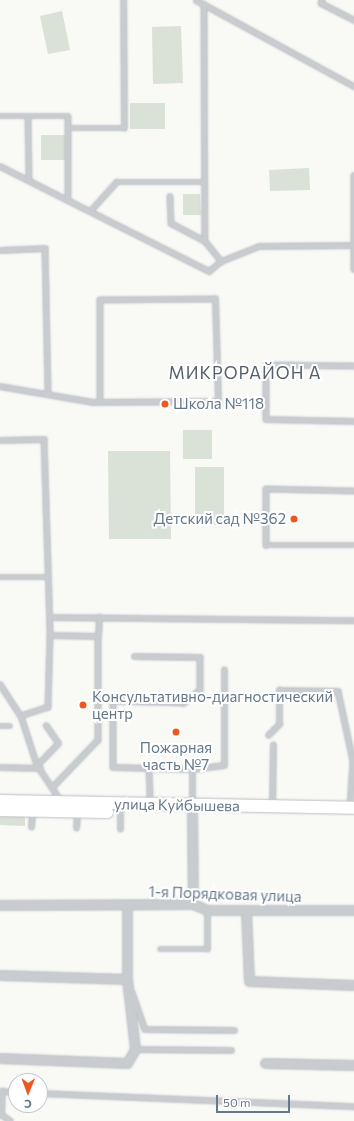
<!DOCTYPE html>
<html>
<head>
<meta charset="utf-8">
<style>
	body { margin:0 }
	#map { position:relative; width:354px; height:1121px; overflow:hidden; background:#f9f9f6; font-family:Commissioner,sans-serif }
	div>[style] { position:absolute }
	.green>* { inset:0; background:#dae1d6 }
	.roads { filter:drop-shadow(0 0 1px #babfc4) drop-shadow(0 0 1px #babfc4) }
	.lane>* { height:4.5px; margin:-2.25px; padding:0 2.25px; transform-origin:2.25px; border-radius:2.25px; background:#c8cccf }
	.street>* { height:9px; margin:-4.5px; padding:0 4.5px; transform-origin:4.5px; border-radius:4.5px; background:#c8cccf }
	.secondary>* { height:12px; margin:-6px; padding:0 6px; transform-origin:6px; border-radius:6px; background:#fff }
	.dots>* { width:11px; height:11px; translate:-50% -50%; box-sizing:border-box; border:2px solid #fff; border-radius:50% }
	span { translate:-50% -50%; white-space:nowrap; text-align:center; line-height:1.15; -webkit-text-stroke:4px #fff; paint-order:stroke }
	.poi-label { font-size:15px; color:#657889 }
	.left { translate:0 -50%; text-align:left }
	.right { translate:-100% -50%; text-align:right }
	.street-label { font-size:15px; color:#657889 }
	.quarter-label { font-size:17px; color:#54616d; letter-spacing:1px }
	.north { position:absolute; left:8px; top:1073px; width:40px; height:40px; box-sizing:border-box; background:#fff; border:1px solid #c1c9d0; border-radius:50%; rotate:181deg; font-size:11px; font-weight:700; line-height:16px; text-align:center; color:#657889 }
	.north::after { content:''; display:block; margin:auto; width:14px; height:18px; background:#f0571e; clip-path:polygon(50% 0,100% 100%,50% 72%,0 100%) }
	.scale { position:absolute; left:216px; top:1095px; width:74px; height:18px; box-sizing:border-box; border:2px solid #657889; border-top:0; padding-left:5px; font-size:12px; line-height:14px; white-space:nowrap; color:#657889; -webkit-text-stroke:3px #fff; paint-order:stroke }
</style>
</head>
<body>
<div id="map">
	<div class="green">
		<i style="clip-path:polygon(62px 11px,70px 50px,48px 54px,40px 16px)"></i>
		<i style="clip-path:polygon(181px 26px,183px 83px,153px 84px,152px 27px)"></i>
		<i style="clip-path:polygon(130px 103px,165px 103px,165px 129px,130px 129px)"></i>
		<i style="clip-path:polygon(41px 135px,65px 135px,65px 160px,41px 160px)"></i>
		<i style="clip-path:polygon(309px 168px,310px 190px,270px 191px,269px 170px)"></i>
		<i style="clip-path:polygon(183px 194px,200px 194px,201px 215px,183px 215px)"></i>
		<i style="clip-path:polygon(183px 430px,212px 430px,212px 459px,183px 459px)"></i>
		<i style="clip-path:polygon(108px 451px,170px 451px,171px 539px,109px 539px)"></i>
		<i style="clip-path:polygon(195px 467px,224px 467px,224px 525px,195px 525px)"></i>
		<i style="clip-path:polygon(0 817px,25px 817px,25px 826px,0 825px)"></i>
	</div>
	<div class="roads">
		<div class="lane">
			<i style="left:196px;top:0;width:180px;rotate:28.6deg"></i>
			<i style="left:322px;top:0;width:3px;rotate:108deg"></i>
			<i style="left:321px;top:3px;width:37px;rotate:27deg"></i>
			<i style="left:204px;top:4px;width:237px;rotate:89.8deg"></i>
			<i style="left:205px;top:241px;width:26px;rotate:51deg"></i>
			<i style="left:0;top:116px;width:68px"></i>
			<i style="left:68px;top:116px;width:84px;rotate:90deg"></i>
			<i style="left:28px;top:116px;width:64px;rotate:89.1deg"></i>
			<i style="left:68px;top:128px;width:56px"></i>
			<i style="left:124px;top:128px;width:128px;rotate:-90.4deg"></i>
			<i style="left:0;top:166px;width:234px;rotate:26.7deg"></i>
			<i style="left:209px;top:271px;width:16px;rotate:-40deg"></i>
			<i style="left:221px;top:261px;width:41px;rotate:-21.5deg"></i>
			<i style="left:259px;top:246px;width:94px;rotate:-0.6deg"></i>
			<i style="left:354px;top:175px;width:94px;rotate:90deg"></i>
			<i style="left:170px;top:196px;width:27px;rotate:88deg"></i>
			<i style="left:171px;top:223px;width:38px;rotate:28deg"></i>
			<i style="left:90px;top:211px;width:39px;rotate:-48deg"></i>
			<i style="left:116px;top:182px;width:88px"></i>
			<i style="left:0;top:250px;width:45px;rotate:-2.5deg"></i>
			<i style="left:45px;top:248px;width:144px;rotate:88.8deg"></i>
			<i style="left:354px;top:366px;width:88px;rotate:-179.3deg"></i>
			<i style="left:266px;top:365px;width:54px;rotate:90deg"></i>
			<i style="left:266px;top:419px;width:88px;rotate:1.3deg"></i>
			<i style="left:0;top:386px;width:94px;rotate:9.8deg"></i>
			<i style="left:93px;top:402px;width:125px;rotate:-0.5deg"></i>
			<i style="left:218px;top:401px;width:102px;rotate:-91.7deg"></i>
			<i style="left:215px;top:299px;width:115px;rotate:179.5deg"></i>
			<i style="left:100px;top:300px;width:102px;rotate:90deg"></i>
			<i style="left:0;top:440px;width:44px;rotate:-1.3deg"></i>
			<i style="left:44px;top:439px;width:196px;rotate:88.2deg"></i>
			<i style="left:50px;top:635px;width:72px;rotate:91.6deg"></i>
			<i style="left:48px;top:707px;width:28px;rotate:162deg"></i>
			<i style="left:354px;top:491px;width:88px;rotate:-178.7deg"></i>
			<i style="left:266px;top:489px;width:56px;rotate:90deg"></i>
			<i style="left:266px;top:545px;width:88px"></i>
			<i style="left:0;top:577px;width:47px"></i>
			<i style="left:49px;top:617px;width:305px;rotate:0.6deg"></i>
			<i style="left:50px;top:635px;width:48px;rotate:1.2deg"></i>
			<i style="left:98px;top:636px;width:104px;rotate:90deg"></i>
			<i style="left:98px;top:740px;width:65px;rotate:133.8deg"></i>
			<i style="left:98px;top:636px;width:19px;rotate:-87deg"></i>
			<i style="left:134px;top:656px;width:66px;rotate:0.9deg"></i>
			<i style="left:200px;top:657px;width:33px;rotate:90deg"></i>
			<i style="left:200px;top:690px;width:21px;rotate:141deg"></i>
			<i style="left:184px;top:703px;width:71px;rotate:-178.4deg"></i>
			<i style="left:113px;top:701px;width:66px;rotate:90deg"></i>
			<i style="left:113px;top:767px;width:79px;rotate:1.5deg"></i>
			<i style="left:192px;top:769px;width:32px;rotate:-7deg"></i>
			<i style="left:224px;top:765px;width:95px;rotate:-90deg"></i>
			<i style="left:0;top:684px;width:38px;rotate:57deg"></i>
			<i style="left:21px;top:716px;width:52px;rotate:71.9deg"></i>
			<i style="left:37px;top:765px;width:43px;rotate:56.3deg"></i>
			<i style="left:0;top:726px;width:10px"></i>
			<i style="left:268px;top:735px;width:16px;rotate:-45deg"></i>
			<i style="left:279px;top:724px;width:34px;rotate:-90deg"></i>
			<i style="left:279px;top:690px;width:59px;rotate:1deg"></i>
			<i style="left:338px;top:691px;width:72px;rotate:77.9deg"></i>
			<i style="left:353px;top:761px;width:45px;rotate:93.8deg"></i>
			<i style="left:37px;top:765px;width:30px;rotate:-46deg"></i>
			<i style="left:58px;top:743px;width:21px;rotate:-125deg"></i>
			<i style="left:0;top:767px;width:40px;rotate:1.4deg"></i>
			<i style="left:149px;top:768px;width:36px;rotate:88deg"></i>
			<i style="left:192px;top:803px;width:34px;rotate:-90deg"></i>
			<i style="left:272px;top:806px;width:61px;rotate:-89.1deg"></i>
			<i style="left:31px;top:827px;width:16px;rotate:-86deg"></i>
			<i style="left:76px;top:828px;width:16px;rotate:-86deg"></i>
			<i style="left:120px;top:829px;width:17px;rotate:-90deg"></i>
			<i style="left:160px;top:949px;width:47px"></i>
			<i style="left:207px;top:949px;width:39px;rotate:-90deg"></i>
			<i style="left:132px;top:992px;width:39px;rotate:71deg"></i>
			<i style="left:145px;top:1029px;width:89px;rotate:0.6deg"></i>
			<i style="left:135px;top:1049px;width:96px;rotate:0.6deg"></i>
			<i style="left:40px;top:1093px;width:314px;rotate:2.4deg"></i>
			<i style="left:10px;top:1121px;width:11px;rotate:-146deg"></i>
			<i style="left:1px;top:1115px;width:24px;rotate:-88deg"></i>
			<i style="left:2px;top:1091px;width:14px;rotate:4deg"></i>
		</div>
		<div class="street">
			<i style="left:192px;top:813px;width:91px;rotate:89.4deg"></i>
			<i style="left:0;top:905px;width:193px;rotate:-0.3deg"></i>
			<i style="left:193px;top:904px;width:15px;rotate:23deg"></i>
			<i style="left:207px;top:910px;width:147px"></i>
			<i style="left:246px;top:910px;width:71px;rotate:87.6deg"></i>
			<i style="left:249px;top:981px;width:105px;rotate:2.2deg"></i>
			<i style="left:0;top:975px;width:127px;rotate:1.8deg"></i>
			<i style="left:0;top:1058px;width:127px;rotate:2.3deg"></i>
			<i style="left:127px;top:1063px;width:16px;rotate:-60deg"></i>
			<i style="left:135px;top:1049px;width:70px;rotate:-96.5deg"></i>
			<i style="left:127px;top:979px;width:73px;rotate:-90deg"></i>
			<i style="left:265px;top:1063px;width:89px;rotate:1.3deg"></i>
		</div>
		<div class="secondary">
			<i style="left:0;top:801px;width:354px;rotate:1.1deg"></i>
			<i style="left:0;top:810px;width:107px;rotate:1.1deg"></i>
		</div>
	</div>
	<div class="dots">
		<i style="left:165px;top:404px;background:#f0571e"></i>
		<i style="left:294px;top:519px;background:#f0571e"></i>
		<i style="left:83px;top:705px;background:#f0571e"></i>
		<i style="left:176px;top:732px;background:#f0571e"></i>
	</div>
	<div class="poi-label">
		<span class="left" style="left:173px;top:404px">Школа №118</span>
		<span class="right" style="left:286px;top:519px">Детский сад №362</span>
		<span class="left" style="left:92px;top:705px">Консультативно-диагностический<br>центр</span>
		<span style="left:176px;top:756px">Пожарная<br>часть №7</span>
	</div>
	<div class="street-label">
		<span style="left:177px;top:805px;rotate:1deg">улица Куйбышева</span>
		<span style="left:225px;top:894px;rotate:2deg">1-я Порядковая улица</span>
	</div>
	<div class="quarter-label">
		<span style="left:245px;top:373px">МИКРОРАЙОН А</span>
	</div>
	<div class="north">С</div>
	<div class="scale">50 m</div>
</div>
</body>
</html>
